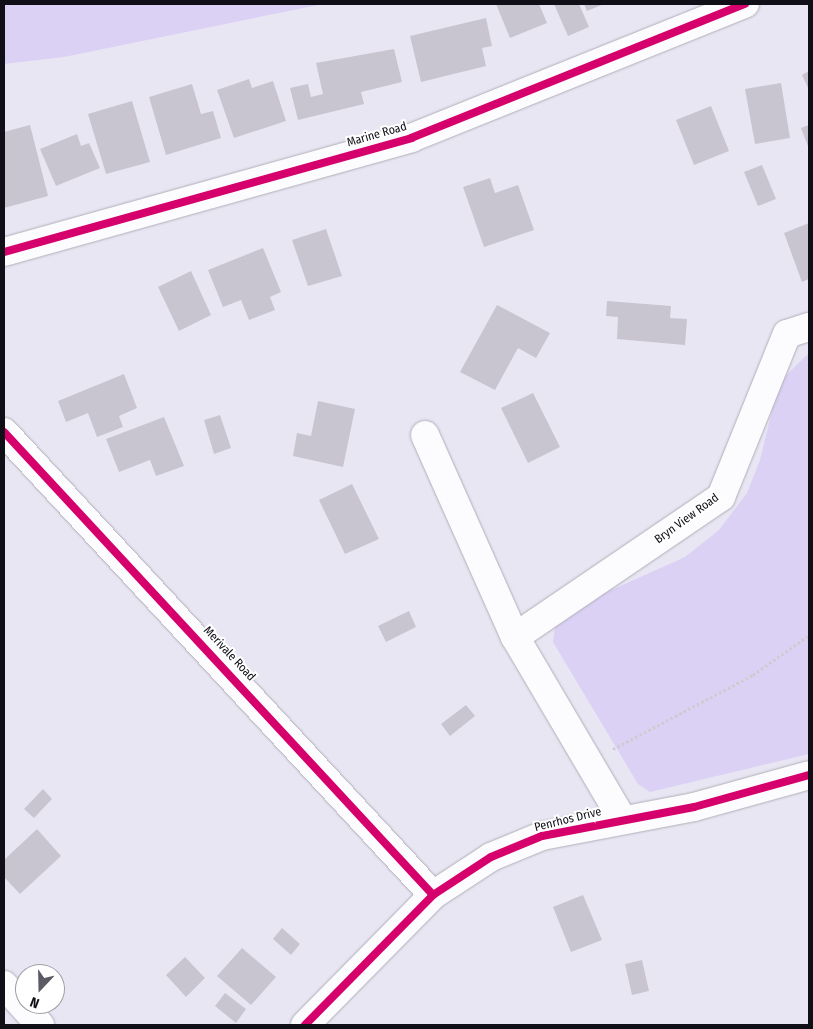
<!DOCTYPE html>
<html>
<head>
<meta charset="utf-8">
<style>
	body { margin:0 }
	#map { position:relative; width:813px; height:1029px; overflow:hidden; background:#e9e6f3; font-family:"Fira Sans Condensed",sans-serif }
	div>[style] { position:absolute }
	.green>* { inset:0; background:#dad1f5 }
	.building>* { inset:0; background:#c8c5d0 }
	.path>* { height:3px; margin-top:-1.5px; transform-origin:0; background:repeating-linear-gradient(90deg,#cccccf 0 2.5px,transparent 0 5px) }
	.roads { filter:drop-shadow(0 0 1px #b0aeb8) drop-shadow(0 0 1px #b0aeb8) }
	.street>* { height:28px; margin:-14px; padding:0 14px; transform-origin:14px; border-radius:14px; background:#fcfbfd }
	.secondary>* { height:28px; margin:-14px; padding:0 14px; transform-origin:14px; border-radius:14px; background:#fcfbfd }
	.cycleway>* { height:8px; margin:-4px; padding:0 4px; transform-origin:4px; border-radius:4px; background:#d6006c }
	span { translate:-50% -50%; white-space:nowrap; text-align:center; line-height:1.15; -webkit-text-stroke:4px #fff; paint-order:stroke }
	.street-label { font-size:12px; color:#100e16 }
	.frame { position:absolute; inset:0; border:5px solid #100e16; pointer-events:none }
	.north { position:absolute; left:15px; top:964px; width:50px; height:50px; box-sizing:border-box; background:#fff; border:1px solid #9f9fa2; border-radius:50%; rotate:201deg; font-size:14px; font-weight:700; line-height:20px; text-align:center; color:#100e16 }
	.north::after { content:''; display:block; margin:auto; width:18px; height:22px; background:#5c5a63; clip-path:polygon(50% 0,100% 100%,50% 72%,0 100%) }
</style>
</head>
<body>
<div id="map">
	<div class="green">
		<i style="clip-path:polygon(4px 4px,323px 4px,64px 57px,4px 64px)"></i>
		<i style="clip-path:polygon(809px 353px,809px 754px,650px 792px,638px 784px,553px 642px,556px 619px,569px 609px,685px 557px,719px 530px,747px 493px,760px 460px,779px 382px)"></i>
	</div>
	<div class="building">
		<i style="clip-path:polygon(496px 4px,539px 4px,547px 23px,510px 38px)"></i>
		<i style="clip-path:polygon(554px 4px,579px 4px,589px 27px,568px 36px)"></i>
		<i style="clip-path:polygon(584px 4px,604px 4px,587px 11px)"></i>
		<i style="clip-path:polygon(486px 18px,492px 46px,482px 48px,486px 66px,421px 82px,410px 36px)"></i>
		<i style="clip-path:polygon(394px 49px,402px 82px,361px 92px,364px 104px,298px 120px,290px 88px,308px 84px,311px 97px,323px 94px,316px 63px)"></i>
		<i style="clip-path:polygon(809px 71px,809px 90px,802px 75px)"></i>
		<i style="clip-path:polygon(249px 79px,252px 88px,273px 81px,286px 121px,234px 138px,217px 90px)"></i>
		<i style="clip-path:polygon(781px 83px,790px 138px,755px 144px,745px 89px)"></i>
		<i style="clip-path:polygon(192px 84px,201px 114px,213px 111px,221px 138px,166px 155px,149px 97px)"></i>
		<i style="clip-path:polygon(132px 101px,150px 162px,106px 174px,88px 114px)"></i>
		<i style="clip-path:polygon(711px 106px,729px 151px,694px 165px,676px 120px)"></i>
		<i style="clip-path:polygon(30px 125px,48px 196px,4px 208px,4px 132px)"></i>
		<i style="clip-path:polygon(809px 125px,809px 149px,801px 128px)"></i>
		<i style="clip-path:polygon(77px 134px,81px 146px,89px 143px,100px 168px,56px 186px,40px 149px)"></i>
		<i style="clip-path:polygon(762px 165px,776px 199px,758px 206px,744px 172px)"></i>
		<i style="clip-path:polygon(490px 178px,495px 193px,518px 185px,534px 230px,484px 247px,463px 187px)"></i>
		<i style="clip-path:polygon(809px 223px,809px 279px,802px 282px,784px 233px)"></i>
		<i style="clip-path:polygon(326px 229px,342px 276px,308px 286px,292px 240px)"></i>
		<i style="clip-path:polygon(263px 248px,281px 292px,270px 297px,275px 310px,249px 320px,241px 300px,223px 307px,208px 270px)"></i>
		<i style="clip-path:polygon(191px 271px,211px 315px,179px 331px,158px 287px)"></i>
		<i style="clip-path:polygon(607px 301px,671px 306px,670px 318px,687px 319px,685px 345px,617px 339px,618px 317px,606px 316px)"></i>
		<i style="clip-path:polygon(497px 305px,550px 333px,536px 358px,518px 348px,495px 390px,460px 372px)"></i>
		<i style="clip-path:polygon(124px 374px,137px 408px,119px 416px,123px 427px,97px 437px,88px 413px,66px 422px,58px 401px)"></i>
		<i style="clip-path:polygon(533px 393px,560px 447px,528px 463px,501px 408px)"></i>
		<i style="clip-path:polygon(318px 401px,355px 409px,343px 467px,293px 456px,297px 433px,311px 436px)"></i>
		<i style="clip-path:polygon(220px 415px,231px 448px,214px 454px,204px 420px)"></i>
		<i style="clip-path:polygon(164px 417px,184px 466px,156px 476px,150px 460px,119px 472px,106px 439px)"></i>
		<i style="clip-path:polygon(352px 484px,379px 539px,345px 554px,319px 500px)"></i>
		<i style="clip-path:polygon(409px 611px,416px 627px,386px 642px,378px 626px)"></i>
		<i style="clip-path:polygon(466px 705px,475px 716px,450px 736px,441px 724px)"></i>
		<i style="clip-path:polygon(43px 789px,52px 799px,34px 818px,24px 809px)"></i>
		<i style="clip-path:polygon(37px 829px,61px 856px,20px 894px,4px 877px,4px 860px)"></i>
		<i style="clip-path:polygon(583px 895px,602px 940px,571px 952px,553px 907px)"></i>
		<i style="clip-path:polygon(282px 928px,300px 944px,291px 955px,273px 939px)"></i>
		<i style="clip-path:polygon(242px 948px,276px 977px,251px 1005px,217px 976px)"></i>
		<i style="clip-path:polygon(185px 957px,205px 978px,186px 997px,166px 975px)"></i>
		<i style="clip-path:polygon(642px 960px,649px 991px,632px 995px,625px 964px)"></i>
		<i style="clip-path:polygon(225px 993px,246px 1009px,236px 1023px,215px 1006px)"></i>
	</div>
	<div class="path">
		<i style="left:613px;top:749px;width:158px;rotate:-27.9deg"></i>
		<i style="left:753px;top:675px;width:69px;rotate:-35.5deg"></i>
	</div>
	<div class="roads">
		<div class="street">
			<i style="left:4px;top:432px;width:631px;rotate:47.18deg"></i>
			<i style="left:425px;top:435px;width:221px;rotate:66deg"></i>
			<i style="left:515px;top:637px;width:211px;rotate:59.5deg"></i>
			<i style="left:515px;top:637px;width:249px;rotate:-34.2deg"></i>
			<i style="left:721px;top:497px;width:176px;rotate:-68deg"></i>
			<i style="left:787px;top:334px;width:23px;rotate:-18deg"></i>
			<i style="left:4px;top:985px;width:54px;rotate:48deg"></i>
			<i style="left:305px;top:1025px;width:182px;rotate:-45.4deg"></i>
			<i style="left:433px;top:895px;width:69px;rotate:-33.2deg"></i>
			<i style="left:491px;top:857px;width:55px;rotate:-22.4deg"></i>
			<i style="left:542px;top:836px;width:155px;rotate:-10.8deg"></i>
			<i style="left:694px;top:807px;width:119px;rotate:-15.5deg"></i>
		</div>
		<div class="secondary">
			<i style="left:4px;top:252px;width:423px;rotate:-15.6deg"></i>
			<i style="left:411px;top:138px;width:360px;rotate:-21.9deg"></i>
		</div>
	</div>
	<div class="cycleway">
		<i style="left:4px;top:252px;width:423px;rotate:-15.6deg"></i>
		<i style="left:411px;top:138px;width:360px;rotate:-21.9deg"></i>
		<i style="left:4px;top:432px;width:631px;rotate:47.18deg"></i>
		<i style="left:305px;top:1025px;width:182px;rotate:-45.4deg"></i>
		<i style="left:433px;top:895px;width:69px;rotate:-33.2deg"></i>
		<i style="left:491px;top:857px;width:55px;rotate:-22.4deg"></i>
		<i style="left:542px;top:836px;width:155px;rotate:-10.8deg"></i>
		<i style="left:694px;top:807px;width:119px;rotate:-15.5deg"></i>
	</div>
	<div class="street-label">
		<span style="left:377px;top:135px;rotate:-16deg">Marine Road</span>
		<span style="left:687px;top:519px;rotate:-36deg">Bryn View Road</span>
		<span style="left:229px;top:654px;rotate:47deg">Merivale Road</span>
		<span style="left:568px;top:820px;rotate:-14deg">Penrhos Drive</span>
	</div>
	<div class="frame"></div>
	<div class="north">N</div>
</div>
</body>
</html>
